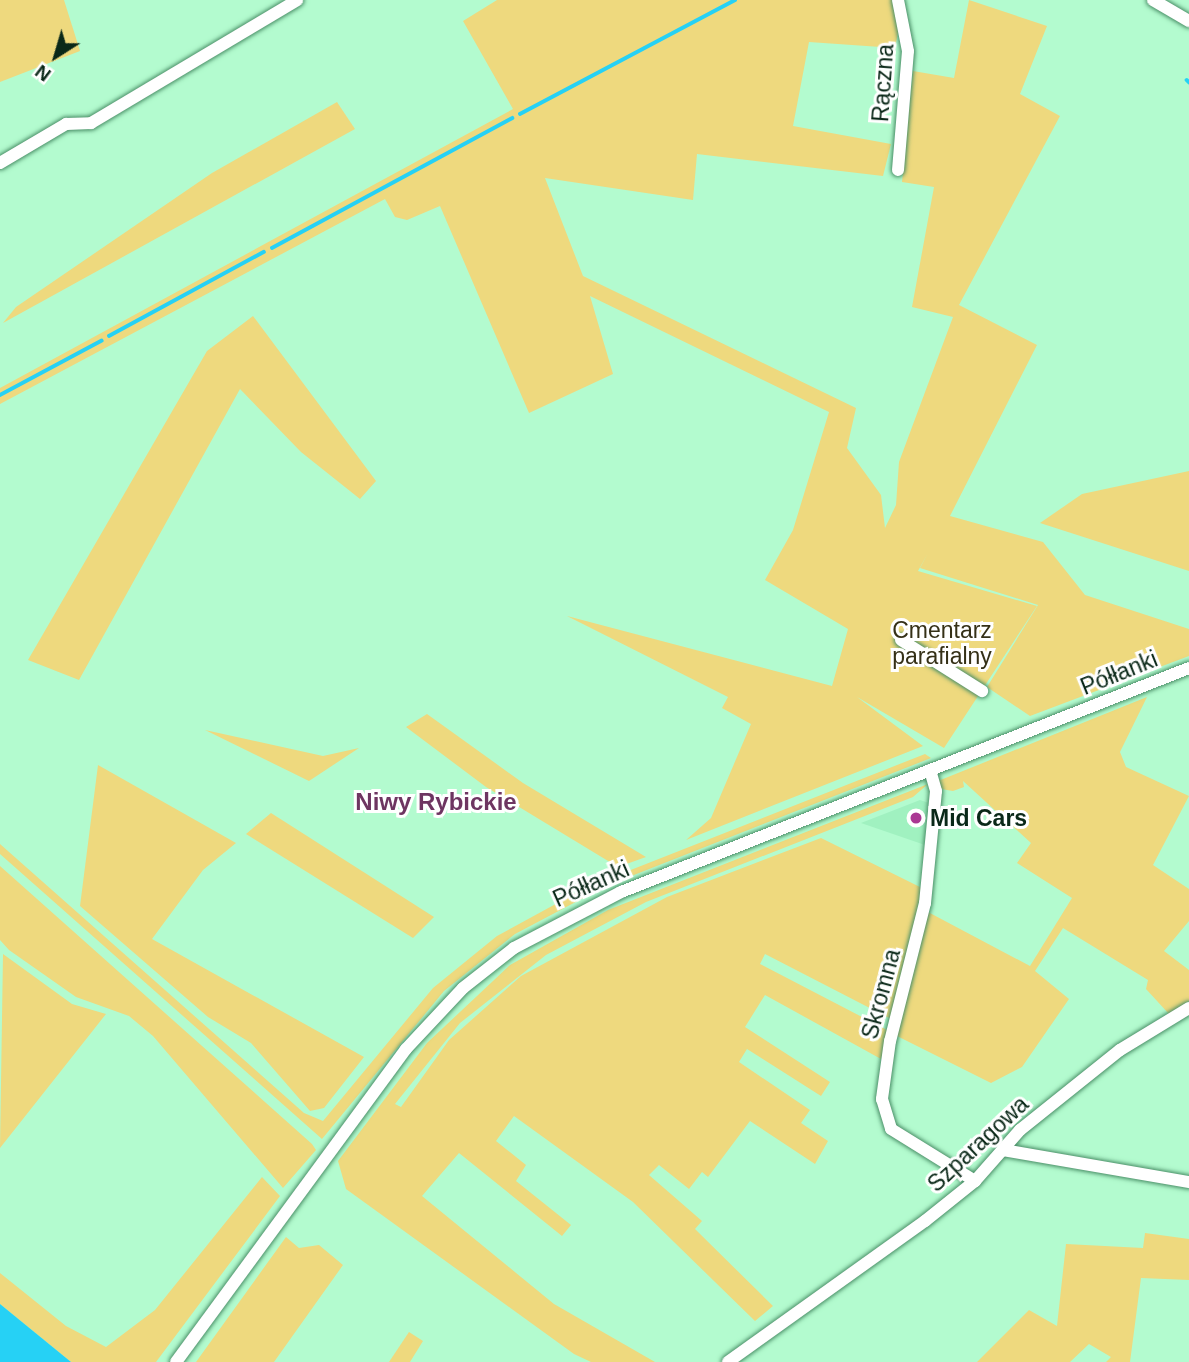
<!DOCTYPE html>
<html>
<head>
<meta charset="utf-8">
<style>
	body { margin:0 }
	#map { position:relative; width:1189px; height:1362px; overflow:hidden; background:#b3fbcf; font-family:Helvetica,sans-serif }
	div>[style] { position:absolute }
	.built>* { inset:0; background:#a0f1c0 }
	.green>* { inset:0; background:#eed97e }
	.water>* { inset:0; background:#26d1f5 }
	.stream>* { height:3.5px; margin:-1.75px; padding:0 1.75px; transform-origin:1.75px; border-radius:1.75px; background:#26d1f5 }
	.roads { filter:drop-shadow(0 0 2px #4a8f67) drop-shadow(0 0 2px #4a8f67) }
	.minor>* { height:12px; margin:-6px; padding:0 6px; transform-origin:6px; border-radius:6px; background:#fff }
	.dots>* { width:19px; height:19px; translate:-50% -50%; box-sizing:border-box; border:4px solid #fff; border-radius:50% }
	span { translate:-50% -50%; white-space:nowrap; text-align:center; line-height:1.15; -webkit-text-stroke:6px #fff; paint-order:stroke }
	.street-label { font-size:23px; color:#0a2818 }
	.park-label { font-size:23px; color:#353017 }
	.poi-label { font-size:23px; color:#0a2818; font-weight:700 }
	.left { translate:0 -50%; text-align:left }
	.neighbourhood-label { font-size:24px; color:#6e3561; font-weight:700 }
	.north { position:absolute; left:21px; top:21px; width:70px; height:70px; -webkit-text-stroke:5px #fff; paint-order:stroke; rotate:217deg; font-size:19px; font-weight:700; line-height:28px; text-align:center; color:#0a2818 }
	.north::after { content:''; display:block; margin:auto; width:24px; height:32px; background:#0a2818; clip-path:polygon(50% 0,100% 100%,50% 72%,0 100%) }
</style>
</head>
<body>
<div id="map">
	<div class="built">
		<i style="clip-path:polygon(920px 800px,929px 803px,925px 845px,861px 823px)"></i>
	</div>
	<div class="green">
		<i style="clip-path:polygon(0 0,64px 0,80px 51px,0 82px)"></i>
		<i style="clip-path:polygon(497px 0,892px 0,899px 28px,895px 48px,809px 42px,793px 126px,891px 144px,883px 176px,697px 154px,693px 200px,545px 178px,583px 276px,856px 408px,847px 448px,881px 495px,885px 528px,896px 505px,899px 462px,953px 317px,912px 307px,934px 187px,902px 182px,913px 71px,954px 78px,969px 0,1047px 26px,1020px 94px,1060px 116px,959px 305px,1037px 345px,950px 516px,1043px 542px,1085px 595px,1189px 629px,1189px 656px,1030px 716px,987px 687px,1038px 605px,920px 568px,928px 553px,918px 571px,1037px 606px,944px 748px,857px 697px,923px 746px,686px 840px,711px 818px,751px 724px,722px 708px,728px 697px,567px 616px,832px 686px,848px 629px,765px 580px,793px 530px,829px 412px,590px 296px,613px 374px,529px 413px,440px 206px,407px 220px,395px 217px,385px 199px,0 404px,0 388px,513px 109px,463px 21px)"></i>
		<i style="clip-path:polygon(337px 102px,355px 129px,3px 323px,16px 307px,212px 173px)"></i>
		<i style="clip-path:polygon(253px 316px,376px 481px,360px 499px,301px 452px,240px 389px,79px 680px,28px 660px,207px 351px)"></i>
		<i style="clip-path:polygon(1189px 471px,1189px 571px,1040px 523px,1082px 494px)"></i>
		<i style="clip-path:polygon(1147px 697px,1120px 752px,1126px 767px,1189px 796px,1153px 865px,1189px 889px,1189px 921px,1164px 951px,1189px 970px,1189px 1001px,1169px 1014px,1146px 989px,1148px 980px,1063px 928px,1035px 971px,1069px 999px,1022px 1067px,991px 1083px,897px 1036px,928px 912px,1030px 966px,1072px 898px,1017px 863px,1031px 843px,963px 781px,964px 787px,953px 791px,941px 789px,938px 781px)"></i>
		<i style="clip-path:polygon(427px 714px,523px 783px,646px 857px,618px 867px,486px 787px,406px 727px)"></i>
		<i style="clip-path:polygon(205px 730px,323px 756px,359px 748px,309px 781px)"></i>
		<i style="clip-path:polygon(925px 754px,931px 758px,606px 886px,515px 934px,444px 991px,322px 1139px,0 854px,0 844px,304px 1113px,323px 1121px,433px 988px,497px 936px,585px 888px)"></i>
		<i style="clip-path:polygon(98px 765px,236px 843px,203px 870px,152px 939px,364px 1057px,324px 1108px,310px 1111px,251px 1043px,208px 1017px,80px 906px)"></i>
		<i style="clip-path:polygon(928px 784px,913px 797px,646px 902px,546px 955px,460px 1023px,395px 1104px,401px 1107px,449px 1040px,521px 976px,667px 897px,821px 838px,922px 888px,893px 1020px,765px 954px,760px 964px,889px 1031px,881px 1059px,765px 995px,745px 1027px,830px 1082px,821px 1096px,747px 1049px,739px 1062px,810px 1110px,801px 1123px,828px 1141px,815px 1164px,750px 1121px,708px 1177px,702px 1172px,689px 1189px,659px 1165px,649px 1175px,702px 1221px,695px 1229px,773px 1306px,755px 1321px,633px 1202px,514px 1116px,496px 1141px,526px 1165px,516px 1181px,571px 1225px,562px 1236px,459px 1153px,422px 1196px,554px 1304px,655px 1362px,591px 1362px,574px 1354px,346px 1189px,338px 1161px,427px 1043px,510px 965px,608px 910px)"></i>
		<i style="clip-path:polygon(271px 813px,434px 917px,413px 938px,246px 834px)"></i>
		<i style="clip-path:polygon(0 866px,312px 1144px,316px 1150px,283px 1188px,153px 1036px,129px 1016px,76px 997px,9px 950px,0 940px)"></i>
		<i style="clip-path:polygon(3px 954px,72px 1004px,106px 1014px,0 1148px)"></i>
		<i style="clip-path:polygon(262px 1177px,280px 1196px,156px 1362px,71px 1362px,0 1304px,0 1273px,66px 1326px,106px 1347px,155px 1310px)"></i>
		<i style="clip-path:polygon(1145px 1233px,1189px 1239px,1189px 1280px,1141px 1278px,1130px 1362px,1106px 1362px,1111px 1357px,1089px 1344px,1070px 1362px,977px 1362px,1029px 1310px,1057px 1326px,1066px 1244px,1143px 1248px)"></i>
		<i style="clip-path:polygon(286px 1237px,299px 1248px,319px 1245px,343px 1265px,274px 1362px,196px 1362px)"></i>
		<i style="clip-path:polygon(409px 1332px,423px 1341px,410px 1362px,389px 1362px)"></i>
	</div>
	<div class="water">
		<i style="clip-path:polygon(0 1304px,71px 1362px,0 1362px)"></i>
	</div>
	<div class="stream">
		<i style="left:1187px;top:80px;width:3px;rotate:45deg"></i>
		<i style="left:520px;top:114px;width:243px;rotate:-27.9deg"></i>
		<i style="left:272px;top:248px;width:273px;rotate:-28.4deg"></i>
		<i style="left:109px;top:336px;width:176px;rotate:-28.5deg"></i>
		<i style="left:0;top:395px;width:115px;rotate:-28.1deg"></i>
	</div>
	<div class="roads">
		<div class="minor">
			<i style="left:1153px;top:0;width:42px;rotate:30.3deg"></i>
			<i style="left:0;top:163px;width:77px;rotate:-30.6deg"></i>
			<i style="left:66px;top:124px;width:25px;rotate:-2deg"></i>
			<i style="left:91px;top:123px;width:240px;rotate:-30.8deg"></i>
			<i style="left:898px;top:170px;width:119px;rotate:-85.2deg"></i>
			<i style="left:908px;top:51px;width:52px;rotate:-101.1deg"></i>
			<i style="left:901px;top:640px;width:96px;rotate:32.2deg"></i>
			<i style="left:930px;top:770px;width:22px;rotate:74deg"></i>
			<i style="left:936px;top:791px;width:113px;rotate:95.6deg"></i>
			<i style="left:925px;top:903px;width:142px;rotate:104.2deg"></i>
			<i style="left:890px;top:1041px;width:59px;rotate:97.9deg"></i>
			<i style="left:882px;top:1099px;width:31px;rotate:73deg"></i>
			<i style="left:891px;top:1129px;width:99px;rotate:31.8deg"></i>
			<i style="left:1003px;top:1150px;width:189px;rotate:9.8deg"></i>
			<i style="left:176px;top:1362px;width:388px;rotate:-53.7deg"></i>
			<i style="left:406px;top:1049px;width:83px;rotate:-46.9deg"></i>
			<i style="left:463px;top:988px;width:65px;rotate:-38.1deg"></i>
			<i style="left:514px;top:948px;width:121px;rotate:-27.6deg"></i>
			<i style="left:621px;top:892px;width:611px;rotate:-21.52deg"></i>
			<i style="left:728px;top:1362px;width:242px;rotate:-35.6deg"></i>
			<i style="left:925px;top:1221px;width:64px;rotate:-38.7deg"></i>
			<i style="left:975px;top:1181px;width:68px;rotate:-48.6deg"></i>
			<i style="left:1020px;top:1130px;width:128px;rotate:-38.7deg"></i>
			<i style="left:1120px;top:1050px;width:81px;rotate:-31.3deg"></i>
		</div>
	</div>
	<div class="dots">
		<i style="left:916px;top:818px;background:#aa3893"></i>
	</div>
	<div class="street-label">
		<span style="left:883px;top:83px;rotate:-86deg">Rączna</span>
		<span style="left:1119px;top:673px;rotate:-22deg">Półłanki</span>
		<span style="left:591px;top:884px;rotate:-24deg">Półłanki</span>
		<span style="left:881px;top:994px;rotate:-75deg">Skromna</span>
		<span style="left:978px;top:1144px;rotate:-43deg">Szparagowa</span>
	</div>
	<div class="park-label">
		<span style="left:942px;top:643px">Cmentarz<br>parafialny</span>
	</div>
	<div class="poi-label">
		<span class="left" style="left:930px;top:818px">Mid Cars</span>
	</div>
	<div class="neighbourhood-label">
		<span style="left:436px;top:802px">Niwy Rybickie</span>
	</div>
	<div class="north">N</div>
</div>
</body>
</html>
